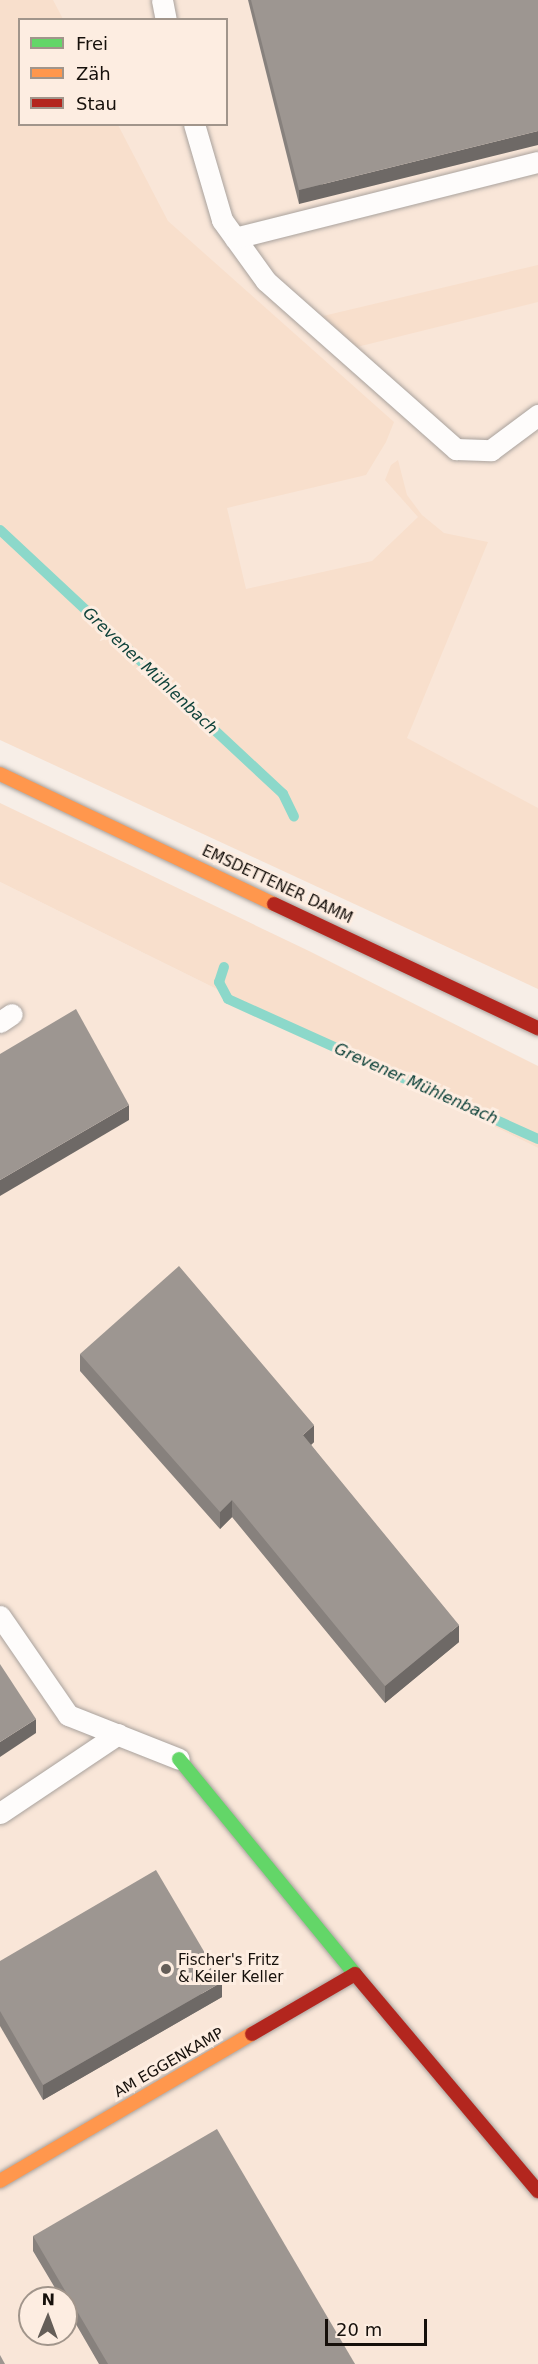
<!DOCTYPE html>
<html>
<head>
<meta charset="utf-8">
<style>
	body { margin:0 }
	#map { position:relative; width:538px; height:2364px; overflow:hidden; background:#f7eee7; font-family:"DejaVu Sans",sans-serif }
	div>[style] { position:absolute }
	.built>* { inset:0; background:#f9e6d8 }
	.green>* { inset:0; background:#f8dfcc }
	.stream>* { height:10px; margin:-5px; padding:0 5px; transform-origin:5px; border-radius:5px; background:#8cd8ca }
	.roads { filter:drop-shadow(0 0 2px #a9a29d) drop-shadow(0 0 2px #a9a29d) }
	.lane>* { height:21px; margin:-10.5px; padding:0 10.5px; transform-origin:10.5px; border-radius:10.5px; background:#fefcfb }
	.fast>* { height:14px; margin:-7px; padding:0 7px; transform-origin:7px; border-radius:7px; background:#63d668 }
	.slow>* { height:14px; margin:-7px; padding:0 7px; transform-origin:7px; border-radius:7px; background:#ff974d }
	.jam>* { height:14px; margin:-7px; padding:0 7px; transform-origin:7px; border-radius:7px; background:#b3261e }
	.wall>* { inset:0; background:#87817d }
	.shaded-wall>* { inset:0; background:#6e6966 }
	.building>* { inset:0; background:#9d9691 }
	.dots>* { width:16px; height:16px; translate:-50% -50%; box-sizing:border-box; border:3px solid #fdede1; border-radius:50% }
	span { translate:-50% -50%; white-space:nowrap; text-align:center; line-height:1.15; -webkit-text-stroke:6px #fdede1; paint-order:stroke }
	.street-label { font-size:15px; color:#16100b }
	.poi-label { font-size:15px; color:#16100b }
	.left { translate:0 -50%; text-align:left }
	.water-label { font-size:16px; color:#0e423a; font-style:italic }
	.legend { position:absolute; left:18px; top:18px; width:210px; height:108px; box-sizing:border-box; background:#fdede1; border:2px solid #a1958b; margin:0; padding:8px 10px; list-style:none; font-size:18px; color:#16100b }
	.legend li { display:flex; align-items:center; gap:12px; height:30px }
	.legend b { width:30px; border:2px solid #a1958b }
	.north { position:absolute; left:18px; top:2286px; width:60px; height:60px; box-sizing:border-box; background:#fdede1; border:2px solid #a1958b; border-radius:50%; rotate:1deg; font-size:16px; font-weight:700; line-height:24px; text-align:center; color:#16100b }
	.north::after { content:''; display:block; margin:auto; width:21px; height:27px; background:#655e58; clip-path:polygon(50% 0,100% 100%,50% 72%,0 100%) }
	.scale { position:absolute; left:325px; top:2319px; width:102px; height:27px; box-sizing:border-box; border:3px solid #16100b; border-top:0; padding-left:8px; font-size:18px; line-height:21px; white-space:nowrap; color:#16100b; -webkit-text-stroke:4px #fdede1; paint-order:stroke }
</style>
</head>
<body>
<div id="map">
	<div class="built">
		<i style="clip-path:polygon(evenodd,0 0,538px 0,538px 923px,0 669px,0 0,20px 20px,226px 20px,226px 124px,20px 124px,20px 20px)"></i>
		<i style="clip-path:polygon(evenodd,0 882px,538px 1148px,538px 2364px,0 2364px,0 882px,30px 2298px,66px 2298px,66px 2334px,30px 2334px,30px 2298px)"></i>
	</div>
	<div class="green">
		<i style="clip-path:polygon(0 0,53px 0,63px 19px,20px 20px,20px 124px,118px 125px,168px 221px,394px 422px,386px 442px,366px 475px,227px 508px,246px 589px,372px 561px,418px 517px,385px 480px,391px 465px,398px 460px,407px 495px,422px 515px,444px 533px,488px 542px,407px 738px,538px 808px,538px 989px,0 740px)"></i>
		<i style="clip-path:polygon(538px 265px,538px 302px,357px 347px,323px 316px)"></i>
		<i style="clip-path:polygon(0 803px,309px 951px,538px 1066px,538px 1148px,0 882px)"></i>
	</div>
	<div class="stream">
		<i style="left:0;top:530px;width:387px;rotate:43deg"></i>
		<i style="left:283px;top:794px;width:25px;rotate:64deg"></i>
		<i style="left:224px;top:967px;width:16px;rotate:108deg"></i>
		<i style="left:219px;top:982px;width:19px;rotate:62deg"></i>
		<i style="left:228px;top:999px;width:340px;rotate:24.3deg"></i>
	</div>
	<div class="roads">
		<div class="lane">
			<i style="left:162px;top:0;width:20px;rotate:79deg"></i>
			<i style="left:194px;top:124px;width:100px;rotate:73.7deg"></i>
			<i style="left:222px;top:220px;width:75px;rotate:54.2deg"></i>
			<i style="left:266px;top:281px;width:254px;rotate:41.5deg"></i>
			<i style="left:456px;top:449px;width:35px;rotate:2deg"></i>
			<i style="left:491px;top:450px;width:59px;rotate:-36.7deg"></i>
			<i style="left:235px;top:238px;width:312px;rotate:-14.1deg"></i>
			<i style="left:0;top:1022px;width:14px;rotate:-34deg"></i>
			<i style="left:0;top:1616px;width:120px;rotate:55.5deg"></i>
			<i style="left:68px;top:1715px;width:119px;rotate:21.6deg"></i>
			<i style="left:0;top:1813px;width:142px;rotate:-33.8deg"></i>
		</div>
		<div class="fast">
			<i style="left:179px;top:1759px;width:278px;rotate:50.7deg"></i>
		</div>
		<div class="slow">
			<i style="left:0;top:774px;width:303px;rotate:25.4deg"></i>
			<i style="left:0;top:2181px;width:292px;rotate:-30.3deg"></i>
		</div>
		<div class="jam">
			<i style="left:274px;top:904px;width:292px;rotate:25.2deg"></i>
			<i style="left:252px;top:2034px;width:119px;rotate:-30.2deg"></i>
			<i style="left:355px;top:1974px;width:284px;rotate:49.9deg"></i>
		</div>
	</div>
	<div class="wall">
		<i style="clip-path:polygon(248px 0,538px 0,299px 204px)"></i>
		<i style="clip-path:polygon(80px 1354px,314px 1442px,311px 1445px,459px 1642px,385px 1703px,232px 1517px,220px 1529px,80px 1371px)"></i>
		<i style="clip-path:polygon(0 1961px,222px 1997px,43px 2100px,0 2026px)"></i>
		<i style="clip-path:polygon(33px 2236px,355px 2364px,99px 2364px,66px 2307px,66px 2298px,61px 2298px,33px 2251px)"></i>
	</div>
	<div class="shaded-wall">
		<i style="clip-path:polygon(538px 131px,538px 145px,299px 204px,299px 190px)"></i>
		<i style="clip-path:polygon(129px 1105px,129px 1120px,0 1196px,0 1180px)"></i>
		<i style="clip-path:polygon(314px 1425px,314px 1442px,303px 1452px,303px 1435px)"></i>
		<i style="clip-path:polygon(232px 1500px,232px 1517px,220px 1529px,220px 1512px)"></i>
		<i style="clip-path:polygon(459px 1625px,459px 1642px,385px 1703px,385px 1686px)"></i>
		<i style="clip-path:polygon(36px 1719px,36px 1733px,0 1757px,0 1742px)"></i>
		<i style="clip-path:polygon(222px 1982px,222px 1997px,43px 2100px,43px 2085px)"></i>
	</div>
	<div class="building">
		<i style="clip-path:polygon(251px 0,538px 0,538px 131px,299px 190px)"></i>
		<i style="clip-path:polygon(76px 1009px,129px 1105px,0 1180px,0 1054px)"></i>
		<i style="clip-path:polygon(179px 1266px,314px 1425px,303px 1435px,459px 1625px,385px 1686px,232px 1500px,220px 1512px,80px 1354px)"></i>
		<i style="clip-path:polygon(0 1664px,36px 1719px,0 1742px)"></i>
		<i style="clip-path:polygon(156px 1870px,222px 1982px,43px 2085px,0 2011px,0 1961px)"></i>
		<i style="clip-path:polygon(217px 2129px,355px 2364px,108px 2364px,33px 2236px)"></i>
		<i style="clip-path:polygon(0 2355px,5px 2364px,0 2364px)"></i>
	</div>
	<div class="dots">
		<i style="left:166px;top:1969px;background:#655e58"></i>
	</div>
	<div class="street-label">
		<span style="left:277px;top:885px;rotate:25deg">EMSDETTENER DAMM</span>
		<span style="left:169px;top:2063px;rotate:-30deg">AM EGGENKAMP</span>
	</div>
	<div class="poi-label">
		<span class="left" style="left:178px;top:1969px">Fischer's Fritz<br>&amp; Keiler Keller</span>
	</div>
	<div class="water-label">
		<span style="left:150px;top:671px;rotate:43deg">Grevener Mühlenbach</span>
		<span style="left:416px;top:1084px;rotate:24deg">Grevener Mühlenbach</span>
	</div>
	<ul class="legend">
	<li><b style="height:8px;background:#63d668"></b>Frei</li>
	<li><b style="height:8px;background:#ff974d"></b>Zäh</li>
	<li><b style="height:8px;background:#b3261e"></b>Stau</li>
	</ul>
	<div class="north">N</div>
	<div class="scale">20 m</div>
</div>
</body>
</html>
